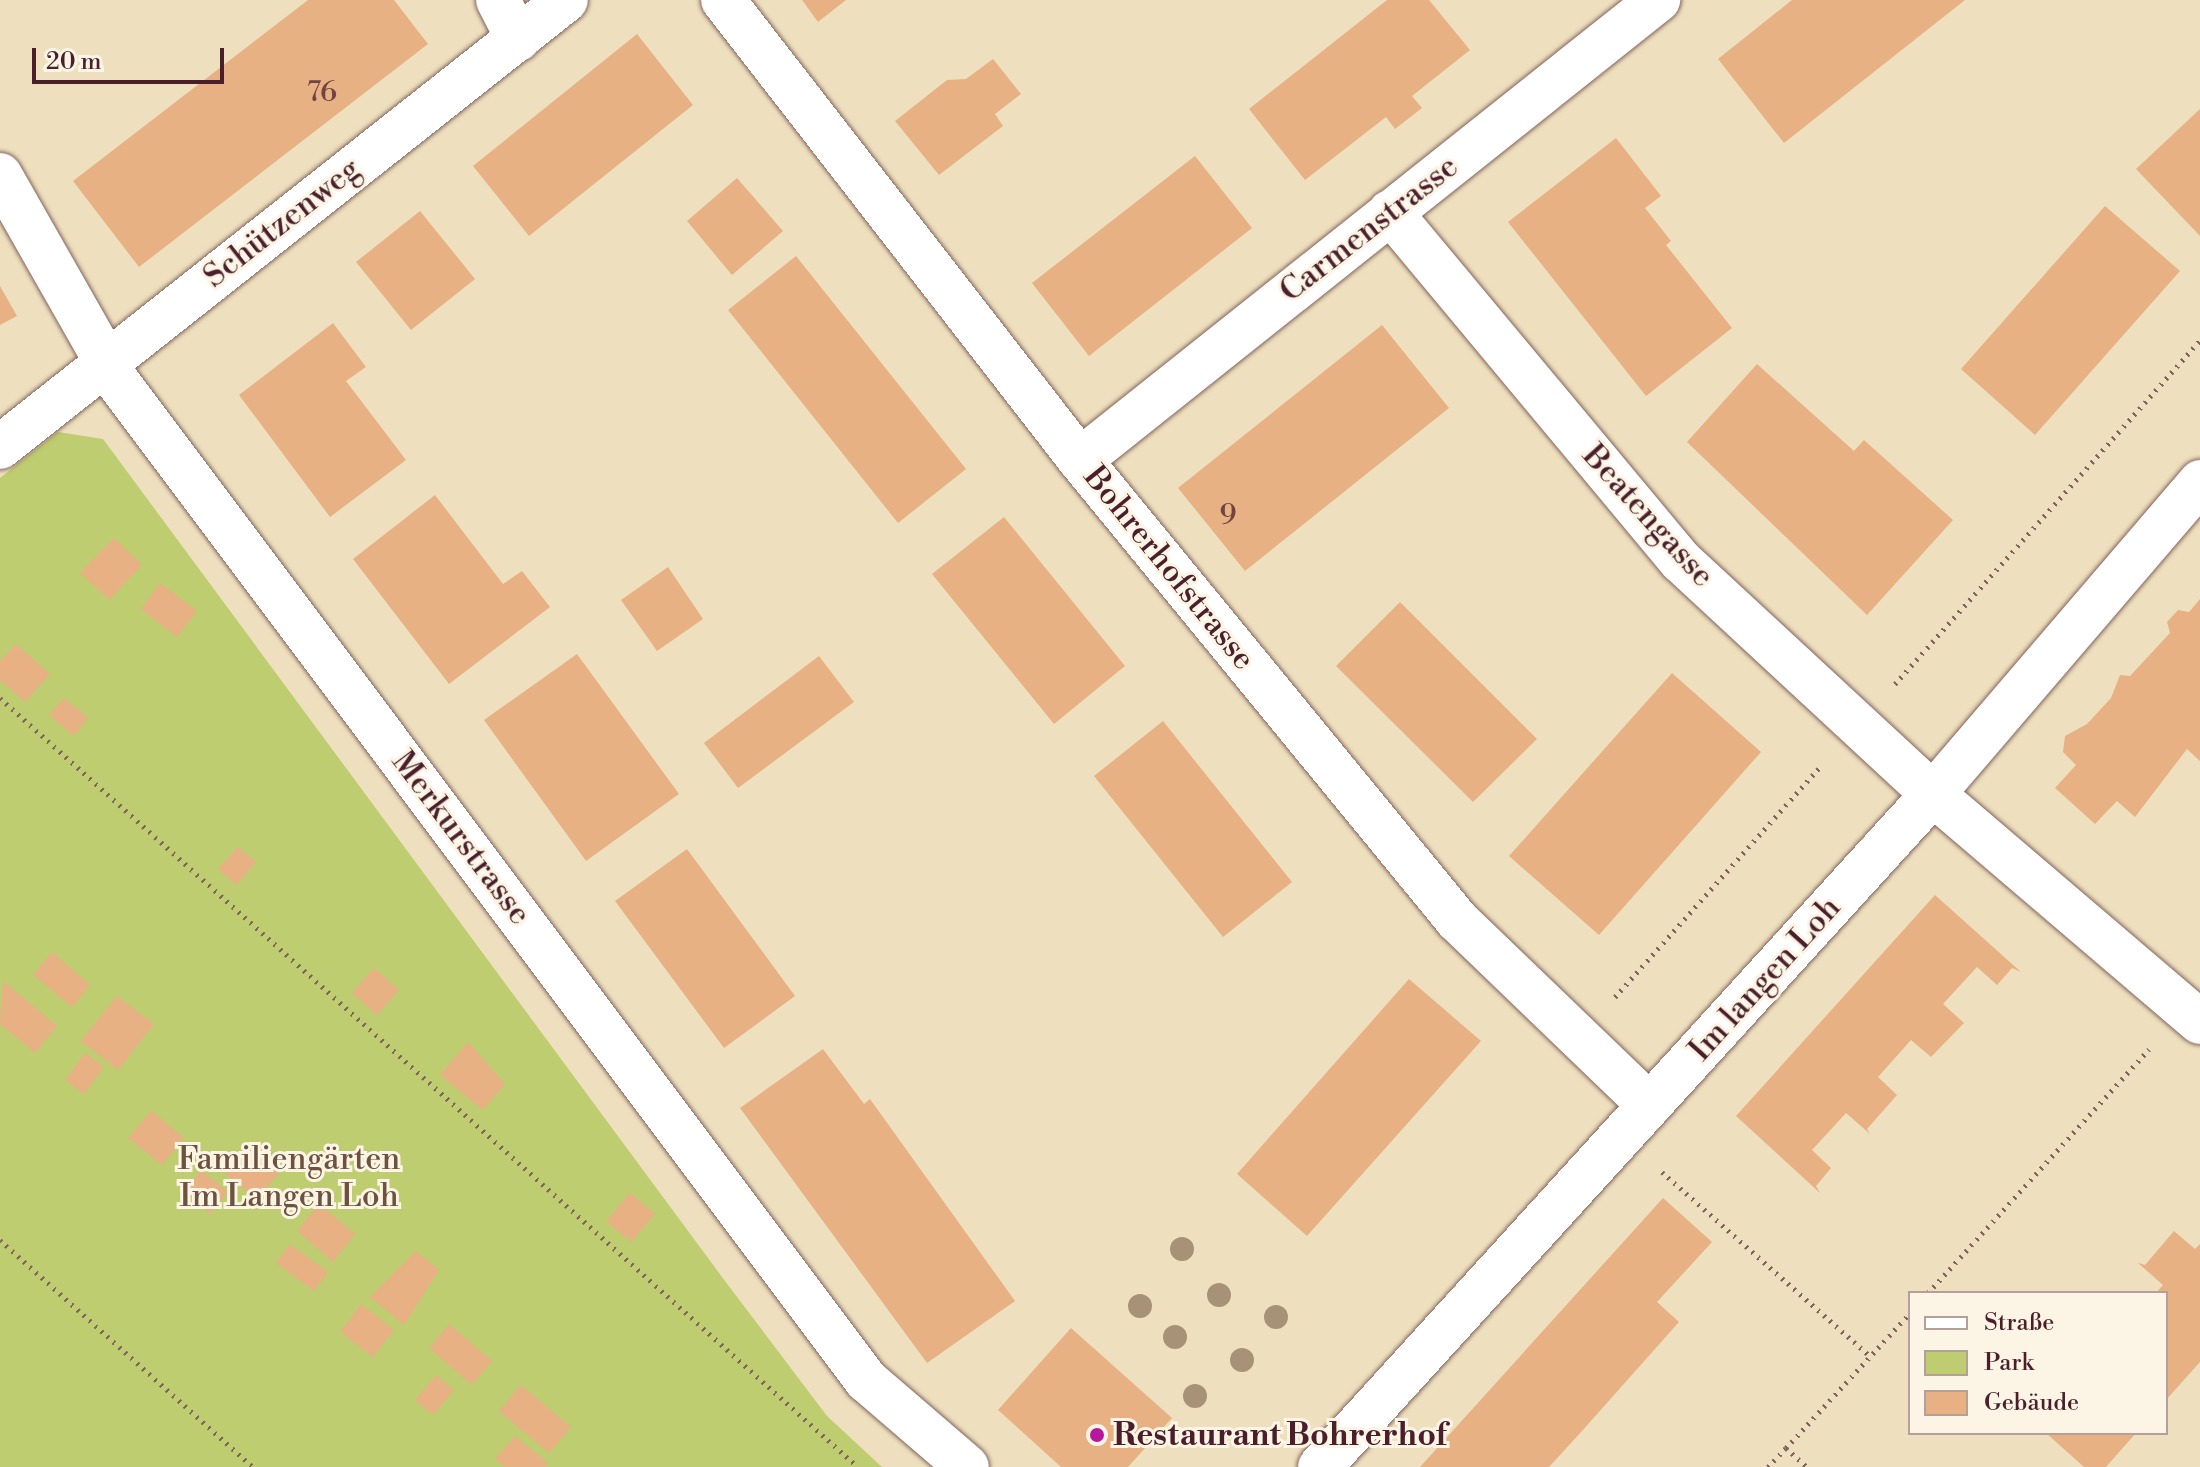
<!DOCTYPE html>
<html>
<head>
<meta charset="utf-8">
<style>
	body { margin:0 }
	#map { position:relative; width:2200px; height:1467px; overflow:hidden; background:#eee0be; font-family:"Libre Bodoni",serif }
	div>[style] { position:absolute }
	.green>* { inset:0; background:#becd6f }
	.building>* { inset:0; background:#e7b183 }
	.path>* { height:5px; margin-top:-2.5px; transform-origin:0; background:repeating-linear-gradient(90deg,#83635e 0 2px,transparent 0 8px) }
	.roads { filter:drop-shadow(0 0 2px #83635e) drop-shadow(0 0 2px #83635e) }
	.minor>* { height:44px; margin:-22px; padding:0 22px; transform-origin:22px; border-radius:22px; background:#fff }
	.trees>* { width:24px; height:24px; margin:-12px; border-radius:50%; background:#a79278 }
	.dots>* { width:22px; height:22px; translate:-50% -50%; box-sizing:border-box; border:4px solid #fcf5e5; border-radius:50% }
	span { translate:-50% -50%; white-space:nowrap; text-align:center; line-height:1.15; -webkit-text-stroke:6px #fcf5e5; paint-order:stroke }
	.number-label { font-size:28px; color:#714441 }
	.number-label span { -webkit-text-stroke-width:0 }
	.street-label { font-size:32px; color:#4a1f2b }
	.park-label { font-size:32px; color:#6d533f }
	.poi-label { font-size:32px; color:#4a1f2b; font-weight:700 }
	.left { translate:0 -50%; text-align:left }
	.legend { position:absolute; left:1908px; top:1291px; width:260px; height:144px; box-sizing:border-box; background:#fcf5e5; border:2px solid #b59f9b; margin:0; padding:10px 14px; list-style:none; font-size:24px; color:#4a1f2b }
	.legend li { display:flex; align-items:center; gap:16px; height:40px }
	.legend b { width:40px; border:2px solid #b59f9b }
	.scale { position:absolute; left:32px; top:48px; width:192px; height:36px; box-sizing:border-box; border:4px solid #4a1f2b; border-top:0; padding-left:10px; font-size:24px; line-height:28px; white-space:nowrap; color:#4a1f2b; -webkit-text-stroke:6px #fcf5e5; paint-order:stroke }
</style>
</head>
<body>
<div id="map">
	<div class="green">
		<i style="clip-path:polygon(58px 432px,103px 439px,725px 1281px,827px 1416px,882px 1467px,0 1467px,0 478px)"></i>
	</div>
	<div class="building">
		<i style="clip-path:polygon(308px 0,394px 0,428px 44px,139px 267px,73px 181px)"></i>
		<i style="clip-path:polygon(802px 0,846px 0,818px 22px)"></i>
		<i style="clip-path:polygon(1387px 0,1429px 0,1470px 50px,1412px 96px,1422px 108px,1395px 129px,1386px 117px,1305px 180px,1249px 109px)"></i>
		<i style="clip-path:polygon(1792px 0,1965px 0,1784px 143px,1718px 59px)"></i>
		<i style="clip-path:polygon(637px 34px,693px 105px,529px 236px,473px 166px)"></i>
		<i style="clip-path:polygon(993px 59px,1021px 94px,995px 114px,1003px 126px,939px 175px,895px 121px,947px 80px,966px 79px)"></i>
		<i style="clip-path:polygon(2200px 109px,2200px 236px,2136px 169px)"></i>
		<i style="clip-path:polygon(1616px 138px,1661px 196px,1645px 208px,1671px 241px,1666px 245px,1732px 328px,1646px 396px,1508px 222px)"></i>
		<i style="clip-path:polygon(1195px 156px,1252px 228px,1089px 356px,1032px 283px)"></i>
		<i style="clip-path:polygon(737px 178px,783px 231px,732px 275px,687px 221px)"></i>
		<i style="clip-path:polygon(2105px 206px,2180px 271px,2035px 435px,1961px 369px)"></i>
		<i style="clip-path:polygon(420px 211px,475px 279px,411px 330px,356px 262px)"></i>
		<i style="clip-path:polygon(796px 256px,966px 469px,898px 523px,728px 310px)"></i>
		<i style="clip-path:polygon(0 286px,17px 316px,0 325px)"></i>
		<i style="clip-path:polygon(333px 323px,366px 367px,346px 381px,406px 460px,330px 517px,239px 395px)"></i>
		<i style="clip-path:polygon(1382px 325px,1449px 408px,1245px 571px,1178px 488px)"></i>
		<i style="clip-path:polygon(1757px 364px,1854px 451px,1864px 440px,1953px 520px,1867px 615px,1687px 442px)"></i>
		<i style="clip-path:polygon(435px 495px,503px 584px,522px 571px,550px 607px,449px 684px,353px 559px)"></i>
		<i style="clip-path:polygon(1004px 517px,1125px 666px,1054px 724px,932px 574px)"></i>
		<i style="clip-path:polygon(114px 538px,142px 565px,109px 600px,80px 573px)"></i>
		<i style="clip-path:polygon(668px 567px,703px 619px,657px 651px,621px 600px)"></i>
		<i style="clip-path:polygon(160px 583px,197px 611px,177px 637px,141px 609px)"></i>
		<i style="clip-path:polygon(2200px 599px,2200px 761px,2187px 749px,2135px 817px,2117px 801px,2095px 824px,2055px 788px,2076px 765px,2063px 752px,2065px 736px,2087px 724px,2111px 698px,2120px 675px,2130px 676px,2170px 633px,2167px 622px,2178px 610px,2189px 612px)"></i>
		<i style="clip-path:polygon(1400px 602px,1537px 739px,1473px 802px,1336px 666px)"></i>
		<i style="clip-path:polygon(16px 644px,50px 674px,25px 702px,0 680px,0 661px)"></i>
		<i style="clip-path:polygon(577px 654px,679px 794px,586px 861px,484px 720px)"></i>
		<i style="clip-path:polygon(819px 656px,854px 702px,738px 788px,704px 743px)"></i>
		<i style="clip-path:polygon(1672px 673px,1761px 752px,1599px 935px,1509px 856px)"></i>
		<i style="clip-path:polygon(64px 698px,88px 718px,74px 736px,49px 715px)"></i>
		<i style="clip-path:polygon(1163px 721px,1292px 882px,1223px 937px,1094px 776px)"></i>
		<i style="clip-path:polygon(238px 847px,256px 862px,236px 885px,218px 869px)"></i>
		<i style="clip-path:polygon(687px 849px,795px 996px,724px 1048px,615px 901px)"></i>
		<i style="clip-path:polygon(1935px 895px,2021px 972px,2012px 968px,1997px 985px,1977px 967px,1943px 1004px,1964px 1023px,1931px 1057px,1911px 1040px,1878px 1077px,1897px 1095px,1867px 1129px,1870px 1134px,1846px 1113px,1812px 1150px,1831px 1168px,1816px 1186px,1820px 1193px,1736px 1116px)"></i>
		<i style="clip-path:polygon(52px 952px,90px 985px,72px 1007px,33px 975px)"></i>
		<i style="clip-path:polygon(374px 968px,399px 990px,377px 1015px,352px 993px)"></i>
		<i style="clip-path:polygon(1409px 979px,1481px 1041px,1307px 1236px,1237px 1174px)"></i>
		<i style="clip-path:polygon(3px 981px,57px 1026px,35px 1053px,0 1024px)"></i>
		<i style="clip-path:polygon(117px 996px,154px 1024px,118px 1070px,81px 1041px)"></i>
		<i style="clip-path:polygon(468px 1042px,505px 1084px,483px 1110px,440px 1075px)"></i>
		<i style="clip-path:polygon(823px 1049px,864px 1104px,870px 1099px,1015px 1301px,927px 1363px,740px 1108px)"></i>
		<i style="clip-path:polygon(85px 1053px,104px 1067px,84px 1094px,65px 1080px)"></i>
		<i style="clip-path:polygon(151px 1111px,184px 1138px,162px 1165px,128px 1138px)"></i>
		<i style="clip-path:polygon(251px 1143px,282px 1170px,256px 1199px,225px 1173px)"></i>
		<i style="clip-path:polygon(201px 1170px,228px 1192px,210px 1214px,183px 1191px)"></i>
		<i style="clip-path:polygon(630px 1193px,655px 1214px,631px 1242px,606px 1221px)"></i>
		<i style="clip-path:polygon(1663px 1198px,1712px 1242px,1657px 1302px,1679px 1322px,1582px 1431px,1549px 1467px,1420px 1467px)"></i>
		<i style="clip-path:polygon(319px 1204px,355px 1234px,333px 1262px,297px 1231px)"></i>
		<i style="clip-path:polygon(2174px 1231px,2195px 1249px,2200px 1244px,2200px 1362px,2166px 1400px,2166px 1293px,2156px 1293px,2163px 1285px,2138px 1263px,2145px 1265px)"></i>
		<i style="clip-path:polygon(290px 1244px,328px 1272px,314px 1291px,276px 1263px)"></i>
		<i style="clip-path:polygon(416px 1251px,439px 1270px,404px 1325px,370px 1297px)"></i>
		<i style="clip-path:polygon(361px 1304px,394px 1330px,373px 1357px,340px 1332px)"></i>
		<i style="clip-path:polygon(449px 1324px,492px 1361px,472px 1385px,429px 1348px)"></i>
		<i style="clip-path:polygon(1071px 1328px,1172px 1418px,1128px 1467px,1061px 1467px,998px 1410px)"></i>
		<i style="clip-path:polygon(436px 1375px,454px 1390px,433px 1415px,415px 1400px)"></i>
		<i style="clip-path:polygon(521px 1385px,571px 1427px,549px 1453px,499px 1411px)"></i>
		<i style="clip-path:polygon(2046px 1433px,2136px 1433px,2106px 1467px,2084px 1467px)"></i>
		<i style="clip-path:polygon(515px 1436px,548px 1463px,545px 1467px,505px 1467px,495px 1459px)"></i>
	</div>
	<div class="path">
		<i style="left:1895px;top:684px;width:459px;rotate:-48.4deg"></i>
		<i style="left:0;top:698px;width:1152px;rotate:41.87deg"></i>
		<i style="left:1615px;top:997px;width:310px;rotate:-48.3deg"></i>
		<i style="left:1662px;top:1172px;width:279px;rotate:41.5deg"></i>
		<i style="left:0;top:1240px;width:340px;rotate:41.9deg"></i>
		<i style="left:1928px;top:1293px;width:329px;rotate:-47.8deg"></i>
		<i style="left:1786px;top:1448px;width:183px;rotate:-47.4deg"></i>
		<i style="left:1768px;top:1467px;width:26px;rotate:-47deg"></i>
		<i style="left:1786px;top:1448px;width:28px;rotate:42deg"></i>
	</div>
	<div class="roads">
		<div class="minor">
			<i style="left:498px;top:0;width:44px;rotate:62.9deg"></i>
			<i style="left:723px;top:0;width:582px;rotate:52.19deg"></i>
			<i style="left:1080px;top:460px;width:595px;rotate:50.66deg"></i>
			<i style="left:1457px;top:920px;width:267px;rotate:43.9deg"></i>
			<i style="left:0;top:175px;width:237px;rotate:60.4deg"></i>
			<i style="left:117px;top:381px;width:1249px;rotate:53.14deg"></i>
			<i style="left:866px;top:1380px;width:133px;rotate:40.7deg"></i>
			<i style="left:1390px;top:212px;width:454px;rotate:50.2deg"></i>
			<i style="left:1681px;top:561px;width:343px;rotate:42.8deg"></i>
			<i style="left:1933px;top:794px;width:351px;rotate:40.5deg"></i>
			<i style="left:0;top:447px;width:721px;rotate:-38.3deg"></i>
			<i style="left:1080px;top:460px;width:739px;rotate:-38.51deg"></i>
			<i style="left:1320px;top:1467px;width:910px;rotate:-47.67deg"></i>
			<i style="left:1933px;top:794px;width:411px;rotate:-49.4deg"></i>
		</div>
	</div>
	<div class="trees">
		<i style="left:1182px;top:1249px"></i>
		<i style="left:1219px;top:1295px"></i>
		<i style="left:1140px;top:1306px"></i>
		<i style="left:1276px;top:1317px"></i>
		<i style="left:1175px;top:1337px"></i>
		<i style="left:1242px;top:1360px"></i>
		<i style="left:1195px;top:1396px"></i>
	</div>
	<div class="dots">
		<i style="left:1097px;top:1435px;background:#b5179e"></i>
	</div>
	<div class="number-label">
		<span style="left:322px;top:93px">76</span>
		<span style="left:1228px;top:516px">9</span>
	</div>
	<div class="street-label">
		<span style="left:282px;top:223px;rotate:-38deg">Schützenweg</span>
		<span style="left:1369px;top:229px;rotate:-38deg">Carmenstrasse</span>
		<span style="left:1648px;top:516px;rotate:48deg">Beatengasse</span>
		<span style="left:1169px;top:568px;rotate:51deg">Bohrerhofstrasse</span>
		<span style="left:461px;top:838px;rotate:53deg">Merkurstrasse</span>
		<span style="left:1765px;top:979px;rotate:-48deg">Im langen Loh</span>
	</div>
	<div class="park-label">
		<span style="left:289px;top:1178px">Familiengärten<br>Im Langen Loh</span>
	</div>
	<div class="poi-label">
		<span class="left" style="left:1113px;top:1435px">Restaurant Bohrerhof</span>
	</div>
	<ul class="legend">
	<li><b style="height:10px;background:#fff"></b>Straße</li>
	<li><b style="height:22px;background:#becd6f"></b>Park</li>
	<li><b style="height:22px;background:#e7b183"></b>Gebäude</li>
	</ul>
	<div class="scale">20 m</div>
</div>
</body>
</html>
